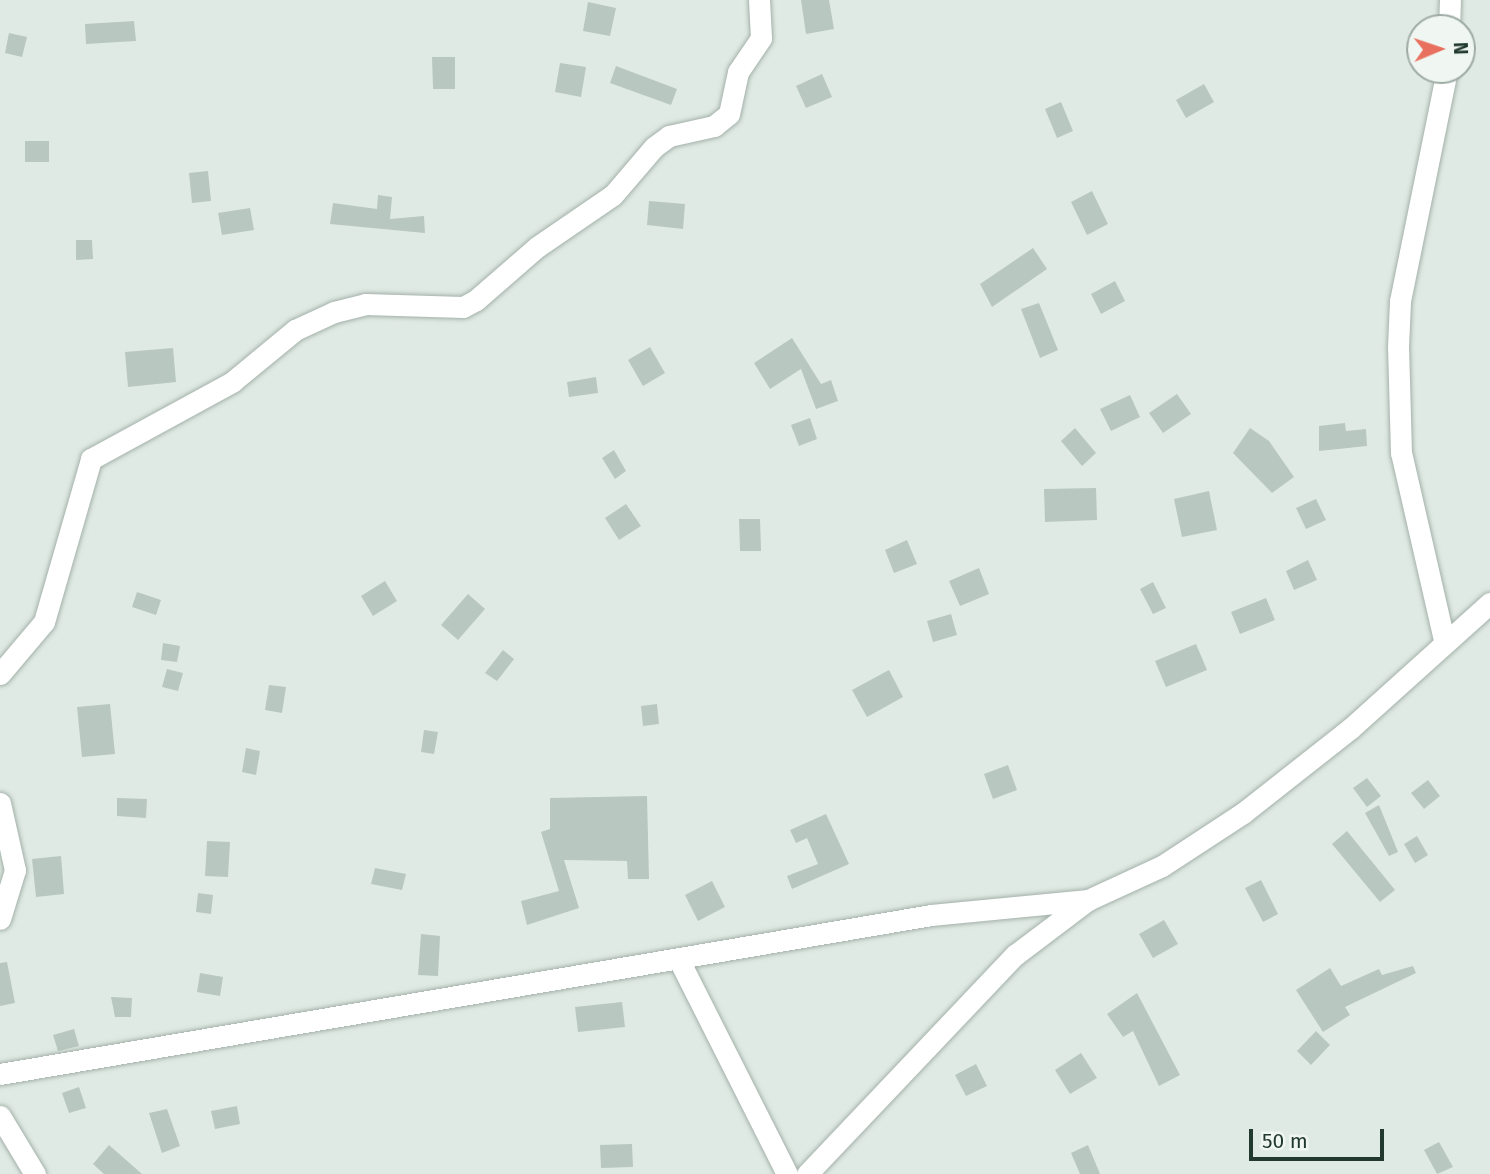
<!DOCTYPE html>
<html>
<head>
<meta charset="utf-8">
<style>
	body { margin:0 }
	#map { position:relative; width:1490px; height:1174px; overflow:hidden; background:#e0eae4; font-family:"Fira Sans",sans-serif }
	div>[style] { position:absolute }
	.building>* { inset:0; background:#b8c7bf }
	.roads { filter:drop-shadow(0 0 2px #a3b1aa) drop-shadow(0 0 2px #a3b1aa) }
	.minor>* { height:21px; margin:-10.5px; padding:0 10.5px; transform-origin:10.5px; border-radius:10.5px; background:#fff }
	span { translate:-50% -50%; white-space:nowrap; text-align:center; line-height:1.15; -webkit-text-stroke:5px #f0f7f2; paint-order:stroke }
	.north { position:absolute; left:1406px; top:14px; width:70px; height:70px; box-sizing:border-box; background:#f0f7f2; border:2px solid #9eaba4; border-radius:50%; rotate:88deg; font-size:19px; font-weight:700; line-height:28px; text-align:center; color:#223930 }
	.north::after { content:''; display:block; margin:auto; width:24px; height:32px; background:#e9705e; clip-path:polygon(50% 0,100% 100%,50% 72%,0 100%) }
	.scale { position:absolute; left:1249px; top:1129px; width:135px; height:32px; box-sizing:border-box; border:4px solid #223930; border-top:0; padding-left:9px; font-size:21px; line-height:24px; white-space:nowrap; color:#223930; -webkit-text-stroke:5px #f0f7f2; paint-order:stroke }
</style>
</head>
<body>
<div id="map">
	<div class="building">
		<i style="clip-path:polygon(801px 0,829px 0,834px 29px,806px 34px)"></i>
		<i style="clip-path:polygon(588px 2px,616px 8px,610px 36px,583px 31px)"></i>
		<i style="clip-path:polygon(134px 21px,136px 41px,86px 44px,85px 24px)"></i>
		<i style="clip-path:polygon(9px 33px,27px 37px,22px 57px,5px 53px)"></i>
		<i style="clip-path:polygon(432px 57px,455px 57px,455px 89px,433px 89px)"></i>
		<i style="clip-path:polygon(560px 63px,586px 67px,581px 97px,555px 92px)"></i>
		<i style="clip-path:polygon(616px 66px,677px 89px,671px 105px,610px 83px)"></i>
		<i style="clip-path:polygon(822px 74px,832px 97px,806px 108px,796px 86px)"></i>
		<i style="clip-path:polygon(1204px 84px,1214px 102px,1186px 118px,1176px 100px)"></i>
		<i style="clip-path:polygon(1061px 102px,1073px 131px,1057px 138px,1045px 109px)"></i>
		<i style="clip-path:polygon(25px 141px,49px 141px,49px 162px,25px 162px)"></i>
		<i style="clip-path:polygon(208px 171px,211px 201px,192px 203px,189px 173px)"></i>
		<i style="clip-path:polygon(1092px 191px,1108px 224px,1087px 235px,1071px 202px)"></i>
		<i style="clip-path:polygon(378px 195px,392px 197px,390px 219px,424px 216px,425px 233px,330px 224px,333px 203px,377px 209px)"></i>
		<i style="clip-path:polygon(649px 201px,685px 204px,683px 229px,647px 225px)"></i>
		<i style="clip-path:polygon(250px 208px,254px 230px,222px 235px,218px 213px)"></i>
		<i style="clip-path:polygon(76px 240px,92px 240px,93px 259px,76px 260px)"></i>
		<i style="clip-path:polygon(1033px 248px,1047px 269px,992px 307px,980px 284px)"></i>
		<i style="clip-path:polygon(1115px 281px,1125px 301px,1101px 314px,1091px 294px)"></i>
		<i style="clip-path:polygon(1039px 303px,1058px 350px,1040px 358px,1021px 309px)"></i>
		<i style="clip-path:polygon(792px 338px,821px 384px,831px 380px,838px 401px,816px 409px,801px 369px,770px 389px,754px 363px)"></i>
		<i style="clip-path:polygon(650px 347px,665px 373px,643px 386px,628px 360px)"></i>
		<i style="clip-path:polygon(173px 348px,176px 382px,128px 387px,125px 352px)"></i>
		<i style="clip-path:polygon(596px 377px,598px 393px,569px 397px,567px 382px)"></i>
		<i style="clip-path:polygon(1177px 394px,1191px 414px,1163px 433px,1149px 413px)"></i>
		<i style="clip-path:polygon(1130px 395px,1140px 417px,1111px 431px,1100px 409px)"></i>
		<i style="clip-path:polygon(810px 418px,817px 439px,799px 446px,791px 425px)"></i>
		<i style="clip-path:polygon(1345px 423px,1346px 431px,1366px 429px,1367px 446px,1319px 451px,1319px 426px)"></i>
		<i style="clip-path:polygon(1075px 428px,1096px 453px,1082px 466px,1061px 441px)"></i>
		<i style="clip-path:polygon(1250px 428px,1269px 441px,1294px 477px,1272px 493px,1233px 453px)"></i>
		<i style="clip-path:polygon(614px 450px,626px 471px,615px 479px,602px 458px)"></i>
		<i style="clip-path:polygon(1096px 488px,1097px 520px,1045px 522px,1044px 489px)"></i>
		<i style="clip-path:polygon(1209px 491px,1217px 530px,1182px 537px,1174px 499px)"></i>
		<i style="clip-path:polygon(1316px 499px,1326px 520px,1306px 529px,1296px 508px)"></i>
		<i style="clip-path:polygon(626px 504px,641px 526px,619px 540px,605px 518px)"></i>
		<i style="clip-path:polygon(739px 519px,760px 519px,761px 551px,740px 551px)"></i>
		<i style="clip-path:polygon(907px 540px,917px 564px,894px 573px,885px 550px)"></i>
		<i style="clip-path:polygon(1308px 560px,1317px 580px,1294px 590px,1286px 571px)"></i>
		<i style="clip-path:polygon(979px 568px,989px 594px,960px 606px,949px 581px)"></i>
		<i style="clip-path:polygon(385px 581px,397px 601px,373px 616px,361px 596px)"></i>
		<i style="clip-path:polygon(1153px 582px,1166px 608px,1153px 614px,1140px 589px)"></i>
		<i style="clip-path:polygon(137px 592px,161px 600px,156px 615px,132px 607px)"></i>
		<i style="clip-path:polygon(468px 594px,485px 609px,458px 640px,441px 625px)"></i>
		<i style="clip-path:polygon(1266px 598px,1275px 620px,1240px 634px,1231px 612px)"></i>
		<i style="clip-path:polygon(951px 614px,957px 635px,933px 642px,927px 621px)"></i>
		<i style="clip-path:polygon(163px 643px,180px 646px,177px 662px,161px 660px)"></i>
		<i style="clip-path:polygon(1196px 644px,1207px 670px,1166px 687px,1155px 661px)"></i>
		<i style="clip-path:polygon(503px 650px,514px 659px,497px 681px,485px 673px)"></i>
		<i style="clip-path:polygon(167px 669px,183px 673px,178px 691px,162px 687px)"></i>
		<i style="clip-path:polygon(889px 670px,903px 697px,867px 717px,852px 690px)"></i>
		<i style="clip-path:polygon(269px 685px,286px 687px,282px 713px,265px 710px)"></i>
		<i style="clip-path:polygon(110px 704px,115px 754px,82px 757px,77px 707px)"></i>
		<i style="clip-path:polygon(657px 704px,659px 724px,643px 726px,641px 706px)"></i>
		<i style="clip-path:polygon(424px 730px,438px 732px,434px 754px,421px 752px)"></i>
		<i style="clip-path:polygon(246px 748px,260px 751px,256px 775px,242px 772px)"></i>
		<i style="clip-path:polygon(1008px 765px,1017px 790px,993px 799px,984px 774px)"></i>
		<i style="clip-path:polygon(1367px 778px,1381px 796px,1367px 807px,1353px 788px)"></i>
		<i style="clip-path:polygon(1428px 780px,1440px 796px,1424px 809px,1411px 793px)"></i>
		<i style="clip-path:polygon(647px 796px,649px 879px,628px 879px,627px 861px,564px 860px,579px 908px,527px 925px,521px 901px,559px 891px,541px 832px,550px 829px,550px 798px)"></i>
		<i style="clip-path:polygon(117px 798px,147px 799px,146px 818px,117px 816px)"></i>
		<i style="clip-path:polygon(1379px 805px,1398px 852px,1389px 856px,1365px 813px)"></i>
		<i style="clip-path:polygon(826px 814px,849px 864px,792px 889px,787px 876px,818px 864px,807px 838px,796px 843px,790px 830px)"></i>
		<i style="clip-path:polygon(1347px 831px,1395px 890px,1380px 902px,1332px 844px)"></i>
		<i style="clip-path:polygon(1417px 836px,1428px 855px,1415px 863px,1404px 844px)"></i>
		<i style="clip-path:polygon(207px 841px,230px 842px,228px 877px,205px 876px)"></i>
		<i style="clip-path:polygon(61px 856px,64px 894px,36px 897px,32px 859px)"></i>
		<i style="clip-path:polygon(375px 868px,406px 874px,402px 890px,371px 884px)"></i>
		<i style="clip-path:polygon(1261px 880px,1278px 914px,1263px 922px,1245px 888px)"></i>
		<i style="clip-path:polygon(712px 881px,725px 907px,698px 921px,685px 895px)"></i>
		<i style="clip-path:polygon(198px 893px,213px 895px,211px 914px,196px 912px)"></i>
		<i style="clip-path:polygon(1164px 920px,1178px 944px,1153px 958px,1139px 934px)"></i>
		<i style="clip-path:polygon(421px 934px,440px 936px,438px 976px,418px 975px)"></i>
		<i style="clip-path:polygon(7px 962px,15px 1003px,0 1006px,0 963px)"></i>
		<i style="clip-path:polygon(1413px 966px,1416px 973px,1345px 1007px,1350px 1015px,1323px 1032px,1296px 990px,1330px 968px,1341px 986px,1379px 969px,1382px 975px)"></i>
		<i style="clip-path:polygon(200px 973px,223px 977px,220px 996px,197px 992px)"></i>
		<i style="clip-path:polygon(1137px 993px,1180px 1075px,1159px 1086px,1133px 1031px,1123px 1037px,1107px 1014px)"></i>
		<i style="clip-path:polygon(111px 997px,132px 998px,131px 1017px,115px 1017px)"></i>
		<i style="clip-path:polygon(622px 1002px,625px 1027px,578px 1032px,575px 1007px)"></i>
		<i style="clip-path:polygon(74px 1029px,79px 1046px,58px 1051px,53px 1035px)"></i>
		<i style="clip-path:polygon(1316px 1031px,1330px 1045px,1311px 1065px,1297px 1051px)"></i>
		<i style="clip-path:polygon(1081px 1053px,1097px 1078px,1070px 1094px,1055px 1070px)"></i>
		<i style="clip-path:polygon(976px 1064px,987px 1086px,966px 1096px,955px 1075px)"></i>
		<i style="clip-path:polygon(79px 1087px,86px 1108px,69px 1113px,62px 1093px)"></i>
		<i style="clip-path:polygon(237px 1106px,240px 1124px,215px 1129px,211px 1111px)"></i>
		<i style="clip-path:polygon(167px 1109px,180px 1146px,162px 1153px,149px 1113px)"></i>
		<i style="clip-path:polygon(1439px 1142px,1453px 1167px,1437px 1174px,1424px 1150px)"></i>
		<i style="clip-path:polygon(632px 1144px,633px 1167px,601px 1168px,600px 1145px)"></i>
		<i style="clip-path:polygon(109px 1145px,142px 1174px,104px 1174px,93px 1164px)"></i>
		<i style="clip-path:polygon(1088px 1145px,1100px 1174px,1080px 1174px,1071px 1153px)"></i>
	</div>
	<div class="roads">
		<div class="minor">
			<i style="left:1449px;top:28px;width:28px;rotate:-88deg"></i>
			<i style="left:1444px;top:640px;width:192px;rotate:-102.9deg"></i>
			<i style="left:1401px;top:453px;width:106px;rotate:-91.6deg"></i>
			<i style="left:1398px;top:347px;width:46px;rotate:-87.5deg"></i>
			<i style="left:1400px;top:301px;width:236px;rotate:-78.5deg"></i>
			<i style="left:0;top:674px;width:68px;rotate:-49.8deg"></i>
			<i style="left:44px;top:622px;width:170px;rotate:-73.9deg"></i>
			<i style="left:91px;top:459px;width:161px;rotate:-28.6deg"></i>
			<i style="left:232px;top:382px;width:82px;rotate:-39.5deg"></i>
			<i style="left:295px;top:330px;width:43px;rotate:-24.8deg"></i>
			<i style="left:334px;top:312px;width:32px;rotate:-14deg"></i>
			<i style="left:365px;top:304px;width:98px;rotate:1.8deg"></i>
			<i style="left:463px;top:307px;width:15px;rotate:-28deg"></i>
			<i style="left:476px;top:300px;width:81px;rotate:-41deg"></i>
			<i style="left:537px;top:247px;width:92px;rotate:-34.4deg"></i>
			<i style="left:613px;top:195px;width:63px;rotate:-49.5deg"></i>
			<i style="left:654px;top:147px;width:19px;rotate:-36deg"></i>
			<i style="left:669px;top:136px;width:46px;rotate:-12.5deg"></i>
			<i style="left:714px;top:126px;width:19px;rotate:-39deg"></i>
			<i style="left:729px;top:114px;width:43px;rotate:-77.9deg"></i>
			<i style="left:738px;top:72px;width:41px;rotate:-55.9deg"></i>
			<i style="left:761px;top:38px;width:38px;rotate:-93deg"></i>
			<i style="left:0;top:803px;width:69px;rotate:77.4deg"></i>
			<i style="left:15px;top:870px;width:51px;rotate:107deg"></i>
			<i style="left:680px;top:962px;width:237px;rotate:63.2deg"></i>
			<i style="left:0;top:1074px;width:944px;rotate:-9.69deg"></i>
			<i style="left:931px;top:915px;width:158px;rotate:-5.5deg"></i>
			<i style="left:0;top:1116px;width:68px;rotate:58.9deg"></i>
			<i style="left:807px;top:1174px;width:302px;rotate:-46.5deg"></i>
			<i style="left:1015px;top:955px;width:91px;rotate:-37deg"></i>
			<i style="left:1088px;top:900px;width:81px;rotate:-24.7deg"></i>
			<i style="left:1162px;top:866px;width:97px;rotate:-33.2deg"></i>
			<i style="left:1243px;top:813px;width:137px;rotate:-38.2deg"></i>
			<i style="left:1351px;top:728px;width:187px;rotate:-42deg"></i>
		</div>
	</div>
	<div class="north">N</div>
	<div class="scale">50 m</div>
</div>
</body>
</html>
